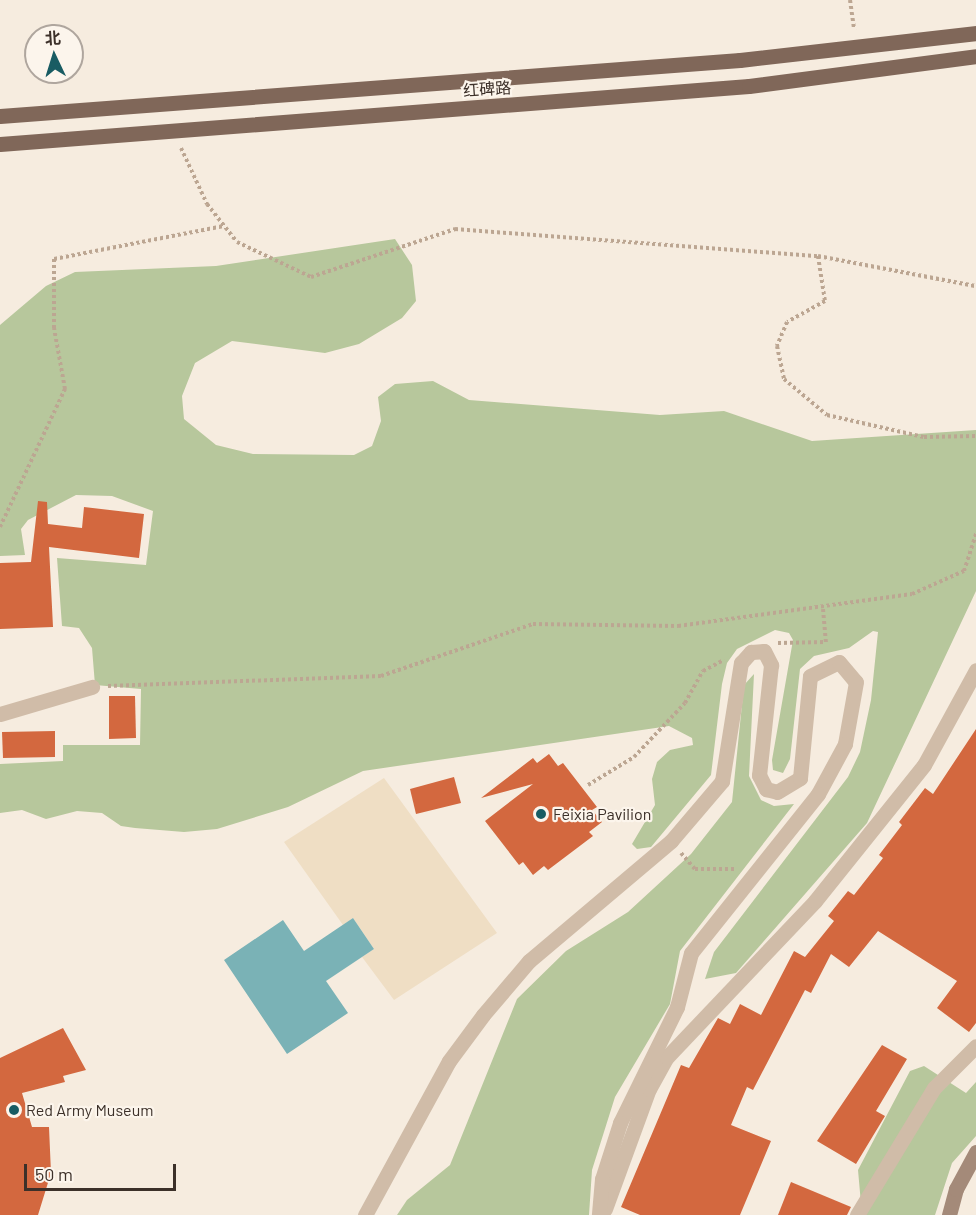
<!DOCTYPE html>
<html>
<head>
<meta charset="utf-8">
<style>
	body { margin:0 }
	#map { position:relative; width:976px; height:1215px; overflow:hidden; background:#f6ecdf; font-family:Barlow,"Noto Sans SC",sans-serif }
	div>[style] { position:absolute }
	.green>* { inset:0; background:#b7c79c }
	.plaza>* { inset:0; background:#efdec4 }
	.water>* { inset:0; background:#7ab2b6 }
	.building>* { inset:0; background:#d3683f }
	.path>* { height:4px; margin-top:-2px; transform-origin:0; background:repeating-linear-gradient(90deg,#bca692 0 3px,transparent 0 6px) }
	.street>* { height:15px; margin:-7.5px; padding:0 7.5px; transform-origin:7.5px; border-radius:7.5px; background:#d0bca8 }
	.secondary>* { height:15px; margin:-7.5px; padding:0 7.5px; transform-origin:7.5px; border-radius:7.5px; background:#a48a79 }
	.primary>* { height:15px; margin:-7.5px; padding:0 7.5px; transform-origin:7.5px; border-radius:7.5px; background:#806759 }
	.dots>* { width:16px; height:16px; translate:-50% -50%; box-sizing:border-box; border:3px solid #fcf5ec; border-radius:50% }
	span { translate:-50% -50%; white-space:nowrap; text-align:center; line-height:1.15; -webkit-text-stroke:4.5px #fcf5ec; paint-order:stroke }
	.street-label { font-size:16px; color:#3c3029 }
	.poi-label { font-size:16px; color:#3c3029 }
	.left { translate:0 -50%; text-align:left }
	.north { position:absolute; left:24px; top:24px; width:60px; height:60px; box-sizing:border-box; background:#fcf5ec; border:2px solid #afa69e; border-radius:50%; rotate:356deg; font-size:16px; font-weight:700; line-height:24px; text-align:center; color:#3c3029 }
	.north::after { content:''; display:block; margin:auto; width:21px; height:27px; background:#195c63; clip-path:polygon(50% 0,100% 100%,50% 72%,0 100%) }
	.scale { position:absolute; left:24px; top:1164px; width:152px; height:27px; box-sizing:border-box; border:3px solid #3c3029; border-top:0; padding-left:8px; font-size:18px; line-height:21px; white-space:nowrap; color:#3c3029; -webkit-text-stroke:4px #fcf5ec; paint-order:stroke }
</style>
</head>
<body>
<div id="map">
	<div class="green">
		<i style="clip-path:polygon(395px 239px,412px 265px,416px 301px,402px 318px,359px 344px,325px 353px,232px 341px,195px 363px,182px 396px,184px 419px,216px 445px,253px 454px,354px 455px,372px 446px,381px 421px,378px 397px,395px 384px,433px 381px,469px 400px,660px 415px,724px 411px,812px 441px,976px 430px,976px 591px,867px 823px,736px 973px,705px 979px,714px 952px,848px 777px,860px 752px,871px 700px,878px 632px,873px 631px,849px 648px,814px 656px,800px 669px,790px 759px,783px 773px,773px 770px,772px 760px,793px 640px,789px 633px,775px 630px,737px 649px,727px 663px,722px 684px,711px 775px,651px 847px,637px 849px,632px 844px,655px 805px,652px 779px,657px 762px,670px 750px,693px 745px,692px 738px,669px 726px,363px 771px,288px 807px,217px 829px,184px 832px,135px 828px,121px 826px,102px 813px,77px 811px,46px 819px,22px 810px,0 813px,0 764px,63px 761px,63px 745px,140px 745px,141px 689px,95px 685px,92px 648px,79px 628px,62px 626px,57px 558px,146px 565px,153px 511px,112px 496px,76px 495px,28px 520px,21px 529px,25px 555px,0 556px,0 325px,46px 286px,75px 272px,216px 266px)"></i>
		<i style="clip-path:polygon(754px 674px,749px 776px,761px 800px,774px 806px,794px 804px,680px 951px,670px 1004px,615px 1097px,592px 1170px,589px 1215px,397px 1215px,407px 1200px,450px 1165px,517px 999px,566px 951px,628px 912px,691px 854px,732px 802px,744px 685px)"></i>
		<i style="clip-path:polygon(924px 1066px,966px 1093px,976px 1082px,976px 1136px,952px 1163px,935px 1215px,862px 1215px,858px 1170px,910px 1071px)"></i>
	</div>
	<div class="plaza">
		<i style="clip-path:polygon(384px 778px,497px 933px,394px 1000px,362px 957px,374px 949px,353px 918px,343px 925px,284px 842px)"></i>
	</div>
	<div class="water">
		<i style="clip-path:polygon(353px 918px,374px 949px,326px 981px,348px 1013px,287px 1054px,224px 960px,283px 920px,304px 951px)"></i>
	</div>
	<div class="building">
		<i style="clip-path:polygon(38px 501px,47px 502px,48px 524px,82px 528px,84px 507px,144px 514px,139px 558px,49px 547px,53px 627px,0 629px,0 563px,31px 562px)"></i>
		<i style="clip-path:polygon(109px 696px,135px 696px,136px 738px,109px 739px)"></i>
		<i style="clip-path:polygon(976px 729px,976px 1023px,969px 1032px,937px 1008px,957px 981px,878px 931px,849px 967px,831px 954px,811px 993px,805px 990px,753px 1090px,747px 1087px,731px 1125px,771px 1141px,740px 1215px,640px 1215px,621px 1207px,681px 1065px,689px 1068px,718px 1018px,730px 1024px,740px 1004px,761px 1015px,794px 951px,805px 957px,834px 921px,828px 916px,848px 891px,854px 895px,883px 858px,879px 855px,902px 825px,899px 822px,925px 788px,933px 794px)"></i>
		<i style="clip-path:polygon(55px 731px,55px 757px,3px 758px,2px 732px)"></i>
		<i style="clip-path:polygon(549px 754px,558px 766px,563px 763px,597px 807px,592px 810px,602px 822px,589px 832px,593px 836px,548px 870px,544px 866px,533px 875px,523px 862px,519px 865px,485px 821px,533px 784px,481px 798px,533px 758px,537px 763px)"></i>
		<i style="clip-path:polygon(454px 777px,461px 803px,416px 814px,410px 789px)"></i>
		<i style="clip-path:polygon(63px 1028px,86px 1070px,63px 1076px,65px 1082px,22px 1093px,32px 1127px,49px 1127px,51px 1173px,38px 1215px,0 1215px,0 1058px)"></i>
		<i style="clip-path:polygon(882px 1045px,907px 1059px,876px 1111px,885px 1116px,856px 1164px,817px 1141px)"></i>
		<i style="clip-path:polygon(791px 1182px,851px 1207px,847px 1215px,778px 1215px)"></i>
	</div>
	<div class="path">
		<i style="left:850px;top:0;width:30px;rotate:82deg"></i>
		<i style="left:181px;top:148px;width:62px;rotate:65.1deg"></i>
		<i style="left:207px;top:204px;width:48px;rotate:51.7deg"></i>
		<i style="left:237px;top:242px;width:82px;rotate:25.3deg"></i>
		<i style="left:311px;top:277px;width:152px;rotate:-18.4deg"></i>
		<i style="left:455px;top:229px;width:364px;rotate:4.3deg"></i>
		<i style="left:818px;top:256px;width:161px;rotate:10.8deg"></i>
		<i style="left:818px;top:256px;width:46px;rotate:81.2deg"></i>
		<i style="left:825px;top:301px;width:43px;rotate:151.1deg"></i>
		<i style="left:787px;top:322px;width:26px;rotate:113deg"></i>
		<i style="left:777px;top:346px;width:34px;rotate:78deg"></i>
		<i style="left:784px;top:379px;width:56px;rotate:39.9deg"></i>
		<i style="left:827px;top:415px;width:99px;rotate:12.8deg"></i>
		<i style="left:924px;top:437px;width:52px;rotate:-1.1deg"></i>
		<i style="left:0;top:527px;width:153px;rotate:-64.8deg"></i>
		<i style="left:65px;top:389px;width:62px;rotate:-100.2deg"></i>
		<i style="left:54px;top:328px;width:69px;rotate:-90deg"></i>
		<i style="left:54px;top:259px;width:173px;rotate:-11deg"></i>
		<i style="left:823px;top:609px;width:34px;rotate:85deg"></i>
		<i style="left:778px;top:643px;width:47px;rotate:-1.2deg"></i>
		<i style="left:108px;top:686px;width:273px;rotate:-2.1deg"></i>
		<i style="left:381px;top:676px;width:161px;rotate:-18.9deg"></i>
		<i style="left:533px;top:624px;width:145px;rotate:0.8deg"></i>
		<i style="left:678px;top:626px;width:236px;rotate:-7.8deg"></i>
		<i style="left:912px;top:594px;width:57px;rotate:-23.9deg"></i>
		<i style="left:964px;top:571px;width:40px;rotate:-72deg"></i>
		<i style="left:588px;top:785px;width:54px;rotate:-31.3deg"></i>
		<i style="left:634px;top:757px;width:74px;rotate:-46.6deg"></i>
		<i style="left:685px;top:703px;width:37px;rotate:-61deg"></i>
		<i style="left:703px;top:671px;width:24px;rotate:-28deg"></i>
		<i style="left:681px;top:853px;width:21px;rotate:49deg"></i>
		<i style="left:695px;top:869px;width:40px"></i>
	</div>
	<div class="street">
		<i style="left:0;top:714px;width:96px;rotate:-16.4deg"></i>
		<i style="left:605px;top:1209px;width:128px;rotate:-69.9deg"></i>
		<i style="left:649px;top:1089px;width:37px;rotate:-61deg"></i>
		<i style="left:667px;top:1057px;width:215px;rotate:-46.5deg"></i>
		<i style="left:815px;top:901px;width:174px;rotate:-51.3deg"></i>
		<i style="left:924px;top:765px;width:108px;rotate:-61.3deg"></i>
		<i style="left:365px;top:1215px;width:175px;rotate:-61.4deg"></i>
		<i style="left:449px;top:1061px;width:57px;rotate:-53.5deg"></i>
		<i style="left:483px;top:1015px;width:71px;rotate:-49.6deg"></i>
		<i style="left:529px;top:961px;width:186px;rotate:-40.2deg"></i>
		<i style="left:671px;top:841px;width:79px;rotate:-49.6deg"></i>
		<i style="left:722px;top:781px;width:120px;rotate:-80.9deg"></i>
		<i style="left:741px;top:663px;width:15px;rotate:-48deg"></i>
		<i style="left:751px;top:652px;width:13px;rotate:-4deg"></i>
		<i style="left:764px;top:651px;width:16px;rotate:63deg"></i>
		<i style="left:771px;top:665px;width:111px;rotate:96.2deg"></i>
		<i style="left:759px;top:775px;width:16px;rotate:63deg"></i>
		<i style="left:766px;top:789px;width:11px;rotate:15deg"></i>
		<i style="left:777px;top:792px;width:27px;rotate:-31deg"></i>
		<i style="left:800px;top:778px;width:102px;rotate:-84.4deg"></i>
		<i style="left:810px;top:676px;width:32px;rotate:-26deg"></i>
		<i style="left:839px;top:662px;width:26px;rotate:50deg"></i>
		<i style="left:856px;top:682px;width:63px;rotate:100.1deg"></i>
		<i style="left:845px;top:744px;width:57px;rotate:118.4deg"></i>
		<i style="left:818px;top:794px;width:203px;rotate:128.6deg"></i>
		<i style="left:691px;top:953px;width:56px;rotate:104.5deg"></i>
		<i style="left:677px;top:1007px;width:129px;rotate:116.2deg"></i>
		<i style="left:620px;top:1123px;width:59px;rotate:107.8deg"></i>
		<i style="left:602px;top:1179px;width:36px;rotate:95deg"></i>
		<i style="left:857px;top:1215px;width:149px;rotate:-58.8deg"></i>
		<i style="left:934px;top:1088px;width:59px;rotate:-45deg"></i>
	</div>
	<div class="secondary">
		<i style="left:949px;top:1215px;width:27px;rotate:-75deg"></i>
		<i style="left:956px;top:1189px;width:42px;rotate:-61.6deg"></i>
	</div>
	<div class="primary">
		<i style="left:0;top:116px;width:742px;rotate:-4.33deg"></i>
		<i style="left:740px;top:60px;width:238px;rotate:-6.5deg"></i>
		<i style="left:0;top:144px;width:751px;rotate:-4.43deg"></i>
		<i style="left:749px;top:86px;width:229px;rotate:-7.5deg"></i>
	</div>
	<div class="dots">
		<i style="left:541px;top:814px;background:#195c63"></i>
		<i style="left:14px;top:1110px;background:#195c63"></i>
	</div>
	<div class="street-label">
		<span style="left:487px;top:89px;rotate:-4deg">红碑路</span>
	</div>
	<div class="poi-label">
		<span class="left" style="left:553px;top:814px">Feixia Pavilion</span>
		<span class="left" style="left:26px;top:1110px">Red Army Museum</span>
	</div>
	<div class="north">北</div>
	<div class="scale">50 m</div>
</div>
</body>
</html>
